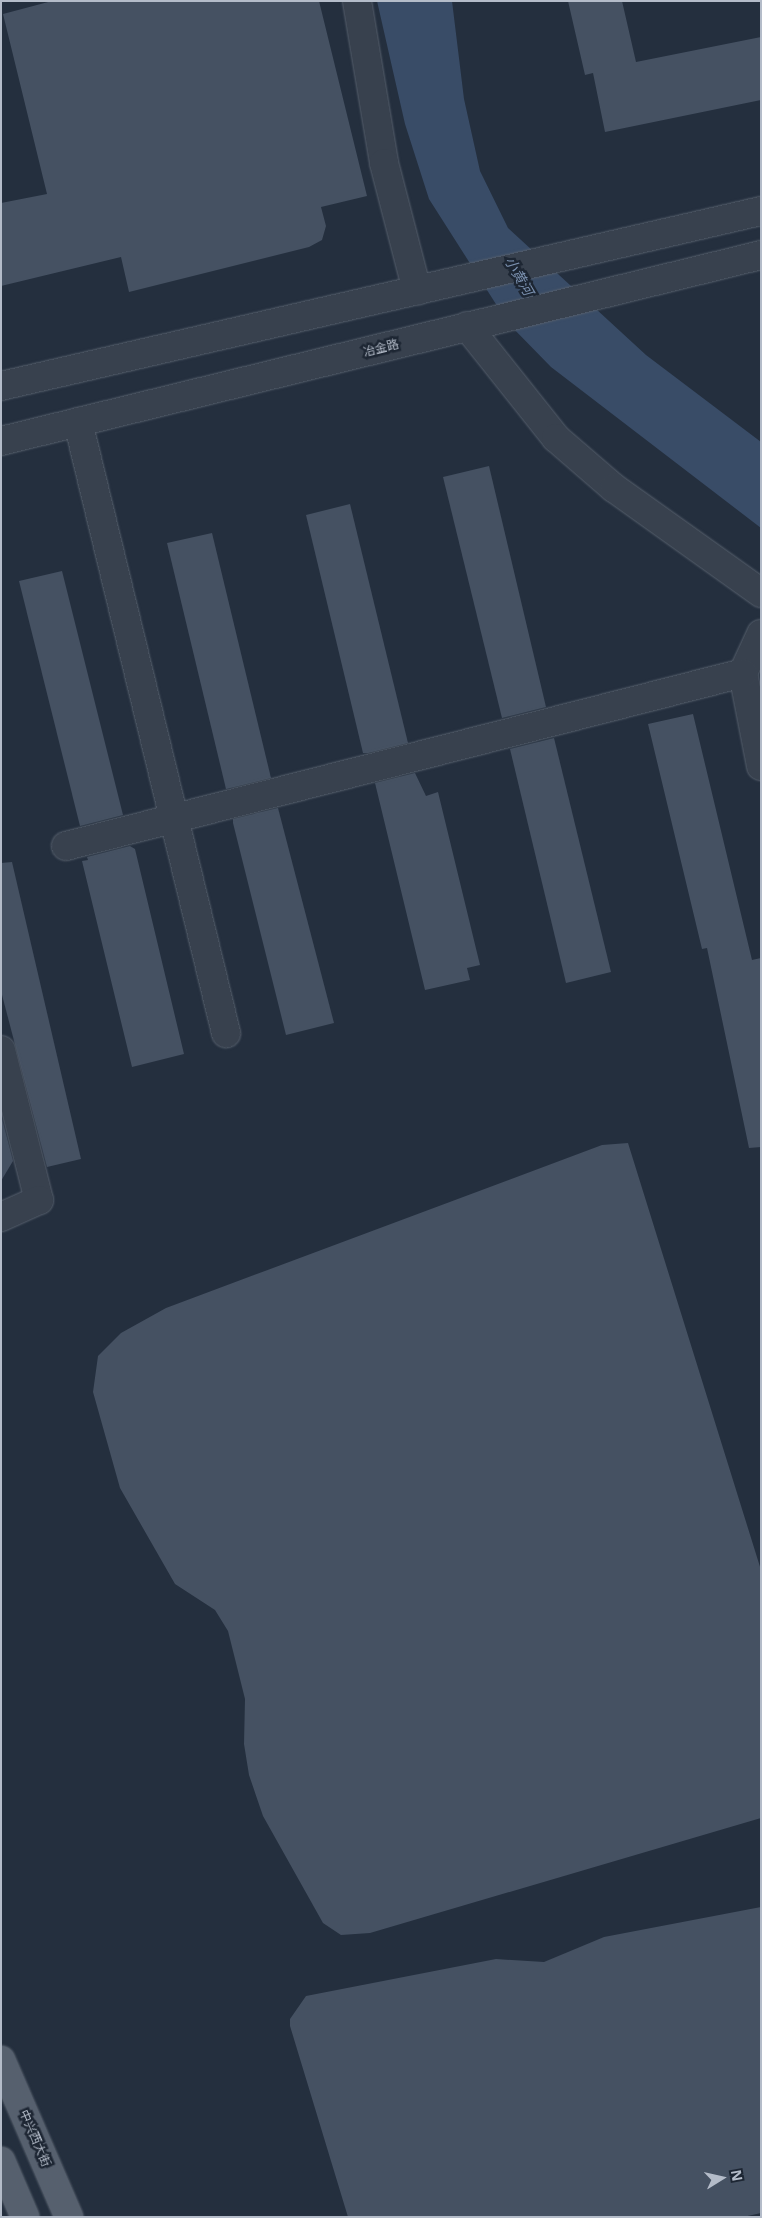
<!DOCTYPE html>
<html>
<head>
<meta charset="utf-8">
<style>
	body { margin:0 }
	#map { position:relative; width:762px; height:2218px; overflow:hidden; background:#242f3e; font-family:"Noto Sans","Noto Sans SC",sans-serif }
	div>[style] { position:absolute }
	.water>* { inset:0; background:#394c67 }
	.building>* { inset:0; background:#455162 }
	.roads { filter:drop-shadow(0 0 1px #565f6c) drop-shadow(0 0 1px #565f6c) }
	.minor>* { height:28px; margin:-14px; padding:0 14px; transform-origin:14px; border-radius:14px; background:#38414e }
	.major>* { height:28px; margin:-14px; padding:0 14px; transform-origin:14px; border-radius:14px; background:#56606e }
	span { translate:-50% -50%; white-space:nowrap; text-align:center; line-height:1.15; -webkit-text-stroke:5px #1d2633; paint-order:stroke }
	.street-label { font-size:12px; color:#b4bcc9 }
	.water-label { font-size:14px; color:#7c92b1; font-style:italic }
	.frame { position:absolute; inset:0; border:2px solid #b4bcc9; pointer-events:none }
	.north { position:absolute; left:697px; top:2153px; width:50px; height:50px; -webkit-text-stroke:4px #1d2633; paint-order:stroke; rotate:80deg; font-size:14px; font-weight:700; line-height:20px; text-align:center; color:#b4bcc9 }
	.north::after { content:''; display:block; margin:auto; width:18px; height:22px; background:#b4bcc9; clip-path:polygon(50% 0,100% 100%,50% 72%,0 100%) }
</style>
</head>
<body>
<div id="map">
	<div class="water">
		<i style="clip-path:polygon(377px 1px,452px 1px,464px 99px,480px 171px,508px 228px,646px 355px,761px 442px,761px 528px,551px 367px,508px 323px,429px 199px,405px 124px)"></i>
	</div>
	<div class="building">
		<i style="clip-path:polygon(52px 1px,319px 1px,367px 196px,321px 207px,326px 226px,322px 240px,309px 247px,129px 292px,121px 257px,1px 286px,1px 203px,47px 194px,3px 14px)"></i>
		<i style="clip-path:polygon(568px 1px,622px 1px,636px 62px,761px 37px,761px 100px,605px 132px,593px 73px,585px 75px)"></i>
		<i style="clip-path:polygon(489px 466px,546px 707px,502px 718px,443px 477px)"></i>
		<i style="clip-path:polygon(350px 504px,408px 743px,368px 753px,363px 753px,306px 515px)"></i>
		<i style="clip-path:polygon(212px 533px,271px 778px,226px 789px,167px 543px)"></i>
		<i style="clip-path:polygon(62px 571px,123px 815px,80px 826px,19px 581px)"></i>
		<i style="clip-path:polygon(693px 714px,752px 960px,761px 958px,761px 1147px,749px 1148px,707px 948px,702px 949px,648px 724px)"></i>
		<i style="clip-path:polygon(554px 738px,611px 972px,566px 983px,510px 749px)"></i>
		<i style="clip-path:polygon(415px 773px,426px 796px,438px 792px,480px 965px,467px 968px,470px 980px,425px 990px,375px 783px)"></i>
		<i style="clip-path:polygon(278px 808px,334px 1023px,286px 1035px,233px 823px,233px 819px)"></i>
		<i style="clip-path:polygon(130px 846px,135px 849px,184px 1054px,132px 1067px,82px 861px,88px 860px,87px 857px)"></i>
		<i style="clip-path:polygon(12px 862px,81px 1159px,47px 1167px,1px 991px,1px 863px)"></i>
		<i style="clip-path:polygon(1px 1115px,13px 1161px,1px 1181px)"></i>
		<i style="clip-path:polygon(628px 1143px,761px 1570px,761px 1818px,370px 1933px,341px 1935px,323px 1923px,263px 1816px,249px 1775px,244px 1744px,245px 1699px,228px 1631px,215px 1610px,175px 1584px,120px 1488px,93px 1392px,98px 1356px,121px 1333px,166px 1308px,602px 1145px)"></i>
		<i style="clip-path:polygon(761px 1907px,761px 2213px,743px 2217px,348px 2217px,290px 2026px,290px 2019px,306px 1996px,496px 1959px,544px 1962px,604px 1937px)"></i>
	</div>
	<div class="roads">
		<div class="minor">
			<i style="left:357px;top:1px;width:164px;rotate:80.5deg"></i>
			<i style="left:384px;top:163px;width:132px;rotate:75.5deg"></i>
			<i style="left:467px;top:326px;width:143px;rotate:51.5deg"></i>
			<i style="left:556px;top:438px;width:77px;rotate:40.8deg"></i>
			<i style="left:614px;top:488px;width:181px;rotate:35.5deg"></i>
			<i style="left:1px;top:386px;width:780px;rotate:-12.97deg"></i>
			<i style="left:78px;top:422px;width:629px;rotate:76.38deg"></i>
			<i style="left:1px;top:441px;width:782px;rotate:-13.75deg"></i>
			<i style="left:761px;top:634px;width:43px;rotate:114.8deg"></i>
			<i style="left:743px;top:673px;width:95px;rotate:79deg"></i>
			<i style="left:66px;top:846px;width:699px;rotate:-14.33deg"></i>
			<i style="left:1px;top:1050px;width:155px;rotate:75.8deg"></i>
			<i style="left:39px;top:1200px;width:42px;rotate:155.9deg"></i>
		</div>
		<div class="major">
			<i style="left:1px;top:2060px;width:171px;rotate:66.6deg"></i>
			<i style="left:1px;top:2161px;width:61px;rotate:66.8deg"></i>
		</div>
	</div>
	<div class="street-label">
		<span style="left:381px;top:348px;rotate:-14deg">冶金路</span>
		<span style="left:35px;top:2138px;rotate:67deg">中兴西大街</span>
	</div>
	<div class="water-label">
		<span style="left:519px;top:276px;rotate:60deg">小黄河</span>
	</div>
	<div class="frame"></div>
	<div class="north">N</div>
</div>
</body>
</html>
